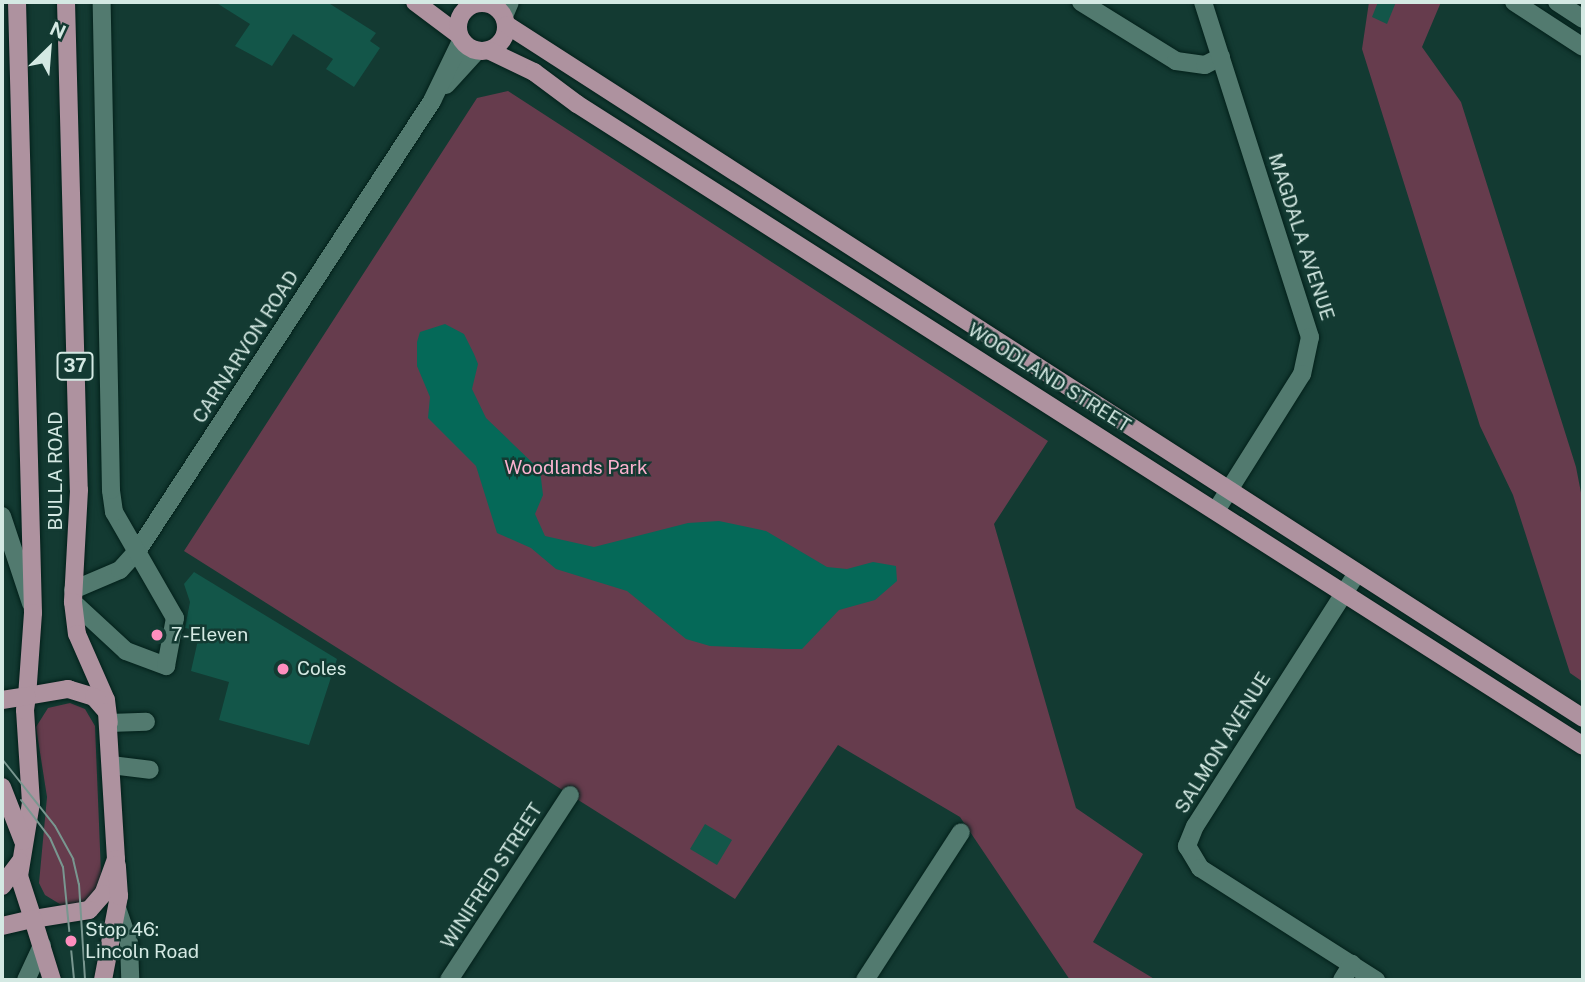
<!DOCTYPE html>
<html>
<head>
<meta charset="utf-8">
<style>
	body { margin:0 }
	#map { position:relative; width:1585px; height:982px; overflow:hidden; background:#133a32; font-family:"Public Sans",sans-serif }
	div>[style] { position:absolute }
	.green>* { inset:0; background:#663c4d }
	.water>* { inset:0; background:#056958 }
	.building>* { inset:0; background:#135649 }
	.roads { filter:drop-shadow(0 0 2px #03201a) drop-shadow(0 0 2px #03201a) }
	.minor>* { height:18px; margin:-9px; padding:0 9px; transform-origin:9px; border-radius:9px; background:#527a6f }
	.major>* { height:18px; margin:-9px; padding:0 9px; transform-origin:9px; border-radius:9px; background:#ae929f }
	.major>.ring { margin:-9px; padding:0; box-sizing:content-box; background:none; border:18px solid #ae929f; border-radius:50% }
	.tram>* { height:2px; margin:-1px; padding:0 1px; transform-origin:1px; border-radius:1px; background:#799790 }
	.dots>* { width:19px; height:19px; translate:-50% -50%; box-sizing:border-box; border:4px solid #133a32; border-radius:50% }
	span { translate:-50% -50%; white-space:nowrap; text-align:center; line-height:1.15; -webkit-text-stroke:5px #133a32; paint-order:stroke }
	.shield-label span { padding:2px 5px; background:#133a32; border:2px solid; border-radius:5px; -webkit-text-stroke-width:0 }
	.shield-label { font-size:18px; color:#d4e9e3; font-weight:700 }
	.street-label { font-size:19px; color:#d4e9e3 }
	.park-label { font-size:19px; color:#fbb2cf }
	.poi-label { font-size:19px; color:#d4e9e3 }
	.left { translate:0 -50%; text-align:left }
	.frame { position:absolute; inset:0; border:4px solid #d4e9e3; pointer-events:none }
	.north { position:absolute; left:14px; top:14px; width:70px; height:70px; -webkit-text-stroke:5px #133a32; paint-order:stroke; rotate:25deg; font-size:19px; font-weight:700; line-height:28px; text-align:center; color:#d4e9e3 }
	.north::after { content:''; display:block; margin:auto; width:24px; height:32px; background:#d4e9e3; clip-path:polygon(50% 0,100% 100%,50% 72%,0 100%) }
</style>
</head>
<body>
<div id="map">
	<div class="green">
		<i style="clip-path:polygon(1369px 2px,1441px 2px,1422px 47px,1461px 102px,1576px 467px,1583px 503px,1583px 682px,1570px 673px,1513px 495px,1480px 426px,1362px 49px)"></i>
		<i style="clip-path:polygon(508px 91px,1048px 441px,994px 524px,1076px 808px,1143px 854px,1093px 942px,1156px 980px,1070px 980px,960px 817px,838px 745px,735px 899px,184px 551px,477px 98px)"></i>
		<i style="clip-path:polygon(70px 703px,85px 709px,95px 726px,101px 873px,99px 889px,87px 901px,63px 906px,45px 895px,39px 883px,47px 797px,36px 727px,48px 708px)"></i>
	</div>
	<div class="water">
		<i style="clip-path:polygon(445px 324px,464px 334px,474px 354px,478px 364px,472px 389px,486px 418px,540px 470px,543px 495px,535px 514px,545px 536px,594px 547px,688px 523px,719px 521px,766px 531px,827px 567px,847px 569px,873px 562px,896px 566px,897px 581px,875px 600px,839px 610px,802px 649px,784px 649px,710px 646px,686px 639px,627px 591px,556px 569px,531px 548px,497px 533px,476px 466px,428px 418px,430px 397px,417px 366px,417px 342px,420px 332px)"></i>
	</div>
	<div class="building">
		<i style="clip-path:polygon(215px 2px,327px 2px,376px 33px,370px 41px,380px 48px,354px 87px,326px 69px,333px 59px,293px 34px,272px 66px,235px 46px,250px 24px)"></i>
		<i style="clip-path:polygon(1378px 2px,1396px 2px,1387px 24px,1372px 17px)"></i>
		<i style="clip-path:polygon(194px 572px,337px 659px,309px 745px,219px 720px,229px 682px,191px 671px,200px 631px,185px 628px,190px 602px,184px 584px)"></i>
		<i style="clip-path:polygon(705px 824px,732px 840px,717px 865px,690px 849px)"></i>
	</div>
	<div class="roads">
		<div class="minor">
			<i style="left:1081px;top:2px;width:112px;rotate:31.8deg"></i>
			<i style="left:1176px;top:61px;width:29px;rotate:8deg"></i>
			<i style="left:1205px;top:65px;width:18px;rotate:-27deg"></i>
			<i style="left:1203px;top:2px;width:352px;rotate:72.3deg"></i>
			<i style="left:1310px;top:337px;width:38px;rotate:102deg"></i>
			<i style="left:1302px;top:374px;width:160px;rotate:122.2deg"></i>
			<i style="left:1514px;top:2px;width:82px;rotate:33.1deg"></i>
			<i style="left:1557px;top:2px;width:31px;rotate:33deg"></i>
			<i style="left:484px;top:3px;width:1px;rotate:-45deg"></i>
			<i style="left:504px;top:16px;width:15px;rotate:-67deg"></i>
			<i style="left:446px;top:85px;width:46px;rotate:-47.6deg"></i>
			<i style="left:2px;top:516px;width:92px;rotate:71.6deg"></i>
			<i style="left:1357px;top:573px;width:300px;rotate:122.6deg"></i>
			<i style="left:1195px;top:826px;width:22px;rotate:112deg"></i>
			<i style="left:1187px;top:846px;width:26px;rotate:59deg"></i>
			<i style="left:1200px;top:868px;width:209px;rotate:32.5deg"></i>
			<i style="left:73px;top:590px;width:51px;rotate:-23.1deg"></i>
			<i style="left:120px;top:570px;width:27px;rotate:-48deg"></i>
			<i style="left:138px;top:550px;width:537px;rotate:-56.78deg"></i>
			<i style="left:432px;top:101px;width:67px;rotate:-64.2deg"></i>
			<i style="left:73px;top:602px;width:72px;rotate:42.8deg"></i>
			<i style="left:126px;top:651px;width:43px;rotate:20.6deg"></i>
			<i style="left:166px;top:666px;width:49px;rotate:-79.4deg"></i>
			<i style="left:175px;top:618px;width:122px;rotate:-119.9deg"></i>
			<i style="left:114px;top:512px;width:22px;rotate:-98deg"></i>
			<i style="left:111px;top:490px;width:488px;rotate:-91.1deg"></i>
			<i style="left:109px;top:723px;width:37px;rotate:-2deg"></i>
			<i style="left:111px;top:765px;width:39px;rotate:7deg"></i>
			<i style="left:117px;top:908px;width:37px;rotate:71deg"></i>
			<i style="left:129px;top:943px;width:37px;rotate:88deg"></i>
			<i style="left:26px;top:980px;width:38px;rotate:-65deg"></i>
			<i style="left:449px;top:980px;width:221px;rotate:-56.8deg"></i>
			<i style="left:865px;top:980px;width:176px;rotate:-57deg"></i>
			<i style="left:1342px;top:980px;width:19px;rotate:-58deg"></i>
		</div>
		<div class="major">
			<i style="left:17px;top:2px;width:611px;rotate:88.5deg"></i>
			<i style="left:33px;top:613px;width:83px;rotate:94.1deg"></i>
			<i style="left:66px;top:2px;width:488px;rotate:88.5deg"></i>
			<i style="left:79px;top:490px;width:112px;rotate:93.1deg"></i>
			<i style="left:73px;top:602px;width:32px;rotate:83deg"></i>
			<i style="left:77px;top:634px;width:72px;rotate:66.3deg"></i>
			<i style="left:106px;top:700px;width:23px;rotate:83deg"></i>
			<i style="left:415px;top:2px;width:55px;rotate:36.9deg"></i>
			<i class="ring" style="left:458px;top:3px;width:30px;height:30px"></i>
			<i style="left:507px;top:25px;width:1280px;rotate:32.78deg"></i>
			<i style="left:490px;top:51px;width:49px;rotate:25.5deg"></i>
			<i style="left:534px;top:72px;width:54px;rotate:36.7deg"></i>
			<i style="left:577px;top:104px;width:1193px;rotate:32.54deg"></i>
			<i style="left:68px;top:689px;width:27px;rotate:17deg"></i>
			<i style="left:94px;top:697px;width:20px;rotate:49deg"></i>
			<i style="left:107px;top:712px;width:147px;rotate:86.5deg"></i>
			<i style="left:116px;top:859px;width:37px;rotate:110deg"></i>
			<i style="left:103px;top:894px;width:21px;rotate:131deg"></i>
			<i style="left:89px;top:910px;width:57px;rotate:170.9deg"></i>
			<i style="left:33px;top:919px;width:45px;rotate:-108deg"></i>
			<i style="left:19px;top:876px;width:74px;rotate:-80.7deg"></i>
			<i style="left:31px;top:803px;width:93px;rotate:-93.7deg"></i>
			<i style="left:25px;top:710px;width:14px;rotate:-82deg"></i>
			<i style="left:27px;top:696px;width:42px;rotate:-9.7deg"></i>
			<i style="left:2px;top:700px;width:25px;rotate:-9deg"></i>
			<i style="left:2px;top:787px;width:58px;rotate:68.7deg"></i>
			<i style="left:2px;top:886px;width:30px;rotate:-53deg"></i>
			<i style="left:2px;top:926px;width:32px;rotate:-13deg"></i>
			<i style="left:33px;top:919px;width:64px;rotate:72.7deg"></i>
			<i style="left:103px;top:980px;width:86px;rotate:-79.2deg"></i>
			<i style="left:119px;top:896px;width:31px;rotate:-94deg"></i>
		</div>
	</div>
	<div class="tram">
		<i style="left:2px;top:759px;width:85px;rotate:51.7deg"></i>
		<i style="left:55px;top:826px;width:38px;rotate:61deg"></i>
		<i style="left:73px;top:859px;width:26px;rotate:77deg"></i>
		<i style="left:79px;top:884px;width:96px;rotate:86.4deg"></i>
		<i style="left:21px;top:800px;width:48px;rotate:52.7deg"></i>
		<i style="left:50px;top:838px;width:32px;rotate:66deg"></i>
		<i style="left:63px;top:867px;width:114px;rotate:84.4deg"></i>
	</div>
	<div class="dots">
		<i style="left:157px;top:635px;background:#fe8ebe"></i>
		<i style="left:283px;top:669px;background:#fe8ebe"></i>
		<i style="left:71px;top:941px;background:#fe8ebe"></i>
	</div>
	<div class="shield-label">
		<span style="left:75px;top:366px">37</span>
	</div>
	<div class="street-label">
		<span style="left:1301px;top:237px;rotate:72deg">MAGDALA AVENUE</span>
		<span style="left:246px;top:347px;rotate:-57deg">CARNARVON ROAD</span>
		<span style="left:1049px;top:378px;rotate:32deg">WOODLAND STREET</span>
		<span style="left:56px;top:471px;rotate:-90deg">BULLA ROAD</span>
		<span style="left:1223px;top:743px;rotate:-58deg">SALMON AVENUE</span>
		<span style="left:492px;top:876px;rotate:-57deg">WINIFRED STREET</span>
	</div>
	<div class="park-label">
		<span style="left:576px;top:468px">Woodlands Park</span>
	</div>
	<div class="poi-label">
		<span class="left" style="left:171px;top:635px">7-Eleven</span>
		<span class="left" style="left:297px;top:669px">Coles</span>
		<span class="left" style="left:85px;top:941px">Stop 46:<br>Lincoln Road</span>
	</div>
	<div class="frame"></div>
	<div class="north">N</div>
</div>
</body>
</html>
